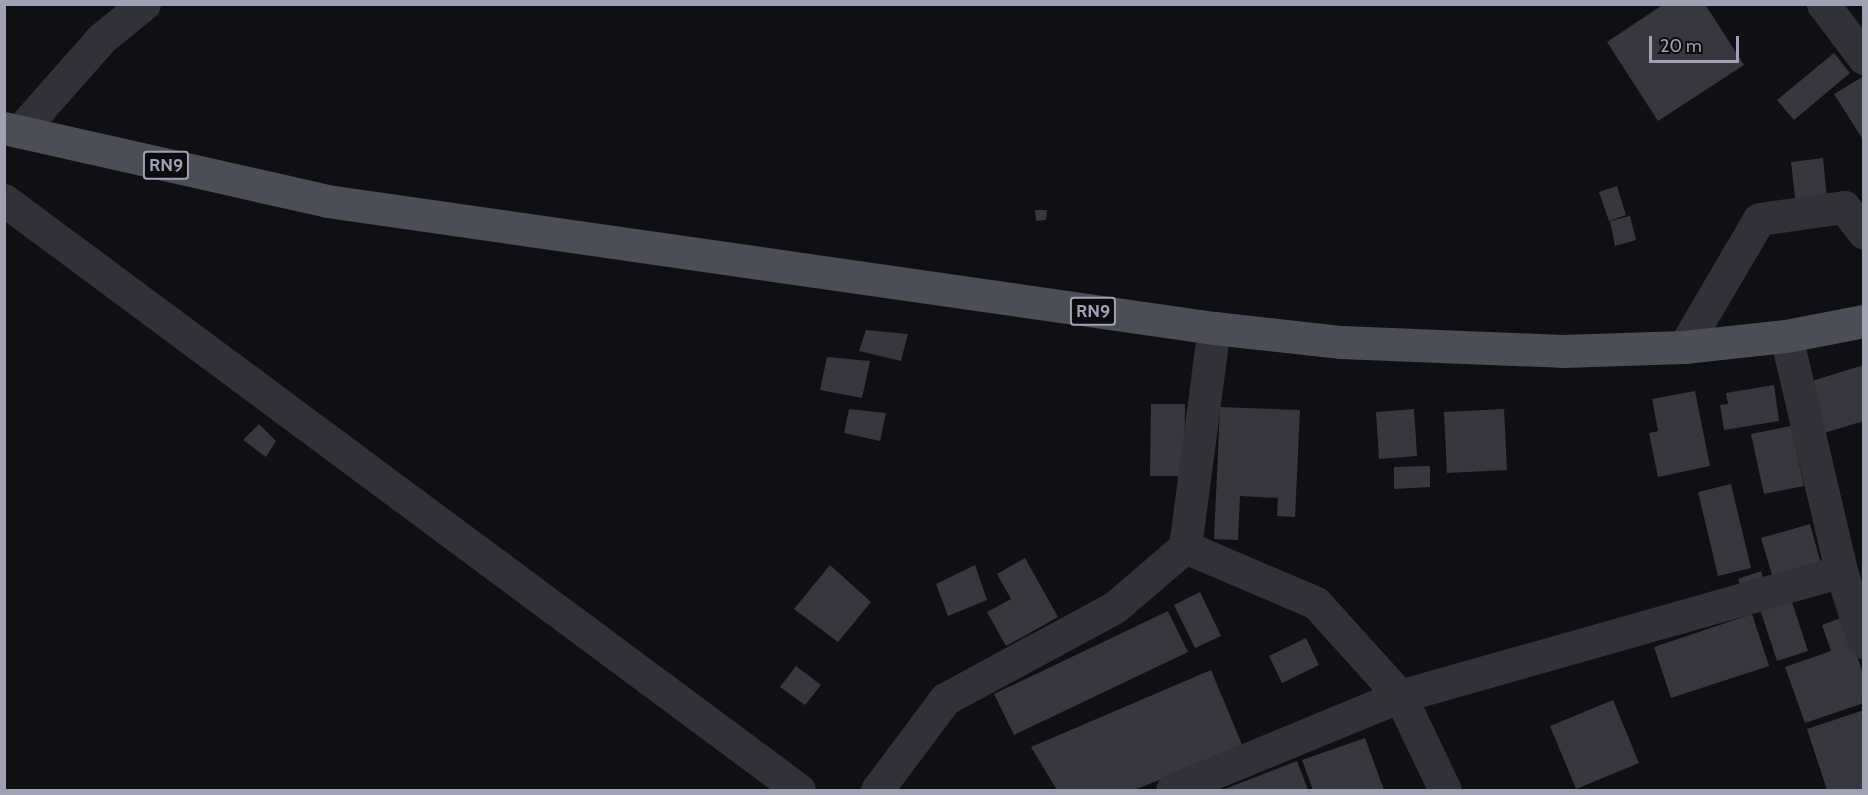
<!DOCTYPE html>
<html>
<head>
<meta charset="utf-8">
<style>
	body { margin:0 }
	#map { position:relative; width:1868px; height:795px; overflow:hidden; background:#101012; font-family:Cabin,sans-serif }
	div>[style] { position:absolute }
	.building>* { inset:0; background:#38373d }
	.minor>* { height:33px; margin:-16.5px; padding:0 16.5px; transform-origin:16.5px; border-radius:16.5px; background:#313137 }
	.major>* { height:33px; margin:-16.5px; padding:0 16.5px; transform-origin:16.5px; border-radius:16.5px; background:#4d4d56 }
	span { translate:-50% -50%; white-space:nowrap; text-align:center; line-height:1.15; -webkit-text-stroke:4.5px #0b0b0d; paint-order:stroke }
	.shield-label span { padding:2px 4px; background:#0b0b0d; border:2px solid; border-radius:4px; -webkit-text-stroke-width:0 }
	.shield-label { font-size:18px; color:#a0a2b4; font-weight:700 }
	.frame { position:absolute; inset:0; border:6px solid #a0a2b4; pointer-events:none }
	.scale { position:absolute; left:1649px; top:36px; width:90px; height:27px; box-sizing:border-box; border:3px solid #a0a2b4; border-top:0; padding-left:8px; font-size:18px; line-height:21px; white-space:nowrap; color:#a0a2b4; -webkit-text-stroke:4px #0b0b0d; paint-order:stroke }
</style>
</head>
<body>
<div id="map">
	<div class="building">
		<i style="clip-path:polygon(1664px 4px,1705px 4px,1744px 65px,1658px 121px,1607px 42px)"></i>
		<i style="clip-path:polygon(1834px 53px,1850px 73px,1794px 120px,1777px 100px)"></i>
		<i style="clip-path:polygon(1864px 76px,1864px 137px,1862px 138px,1834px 94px)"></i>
		<i style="clip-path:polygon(1823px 158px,1829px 220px,1798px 223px,1791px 162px)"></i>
		<i style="clip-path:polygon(1617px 186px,1626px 215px,1609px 221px,1599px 192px)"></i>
		<i style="clip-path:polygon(1035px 210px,1047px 210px,1046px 220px,1036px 221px)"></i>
		<i style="clip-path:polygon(1630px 216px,1636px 240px,1615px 246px,1610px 221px)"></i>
		<i style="clip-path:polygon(866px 330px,908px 334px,901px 361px,859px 351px)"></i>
		<i style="clip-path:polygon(827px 357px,870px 361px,862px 398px,820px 390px)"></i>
		<i style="clip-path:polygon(1864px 365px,1864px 421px,1817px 435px,1802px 384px)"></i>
		<i style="clip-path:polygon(1774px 385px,1779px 421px,1724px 430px,1720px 405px,1728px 404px,1726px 393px)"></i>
		<i style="clip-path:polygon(1695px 391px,1710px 466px,1658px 477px,1649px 433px,1658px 431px,1652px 399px)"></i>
		<i style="clip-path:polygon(1151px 404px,1185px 404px,1184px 476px,1150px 476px)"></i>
		<i style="clip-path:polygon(1220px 407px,1300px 410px,1295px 517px,1277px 516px,1278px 498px,1240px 496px,1238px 540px,1214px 539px)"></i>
		<i style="clip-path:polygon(849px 409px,886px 413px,880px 441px,844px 433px)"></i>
		<i style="clip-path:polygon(1414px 409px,1417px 456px,1379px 459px,1376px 412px)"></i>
		<i style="clip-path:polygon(1504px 409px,1507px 470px,1447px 473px,1444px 412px)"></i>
		<i style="clip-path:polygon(259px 424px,276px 441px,266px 457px,243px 440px)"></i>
		<i style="clip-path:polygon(1791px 426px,1804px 486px,1764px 494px,1751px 434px)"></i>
		<i style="clip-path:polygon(1430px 466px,1430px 487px,1394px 489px,1394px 467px)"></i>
		<i style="clip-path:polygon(1731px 484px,1751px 568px,1718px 576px,1698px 492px)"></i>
		<i style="clip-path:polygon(1810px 524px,1821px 564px,1773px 578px,1761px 538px)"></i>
		<i style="clip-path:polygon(1025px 558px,1058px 617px,1006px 646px,987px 612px,1011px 599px,997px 574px)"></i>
		<i style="clip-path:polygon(830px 565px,871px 602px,838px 642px,794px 609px)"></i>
		<i style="clip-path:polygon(975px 565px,987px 600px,948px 616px,936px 584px)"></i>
		<i style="clip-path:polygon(1761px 571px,1765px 585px,1743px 593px,1738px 579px)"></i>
		<i style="clip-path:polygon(1200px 592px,1221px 636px,1195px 648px,1174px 605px)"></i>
		<i style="clip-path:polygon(1791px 599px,1808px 651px,1777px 661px,1760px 609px)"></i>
		<i style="clip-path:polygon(1168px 611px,1188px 652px,1014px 735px,994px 694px)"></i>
		<i style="clip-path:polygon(1752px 614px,1769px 666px,1671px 698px,1654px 647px)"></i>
		<i style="clip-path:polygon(1843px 617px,1864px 676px,1864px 703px,1805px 723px,1785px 667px,1831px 651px,1822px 625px)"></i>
		<i style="clip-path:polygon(1306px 638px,1319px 665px,1282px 683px,1269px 656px)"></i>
		<i style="clip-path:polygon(796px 666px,821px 685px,805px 705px,780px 687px)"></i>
		<i style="clip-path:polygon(1211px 670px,1243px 747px,1134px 790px,1057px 790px,1031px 747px)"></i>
		<i style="clip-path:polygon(1613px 700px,1639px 763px,1576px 789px,1550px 726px)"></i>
		<i style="clip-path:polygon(1864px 710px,1864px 790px,1827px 790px,1807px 729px)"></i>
		<i style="clip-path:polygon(1365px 738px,1384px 790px,1313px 790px,1302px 760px)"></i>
		<i style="clip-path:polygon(1297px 761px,1308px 790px,1222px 790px)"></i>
	</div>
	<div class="minor">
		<i style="left:1823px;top:4px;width:68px;rotate:52.8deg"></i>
		<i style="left:19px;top:132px;width:125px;rotate:-48.6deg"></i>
		<i style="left:102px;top:38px;width:54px;rotate:-39deg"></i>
		<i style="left:4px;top:200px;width:990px;rotate:36.58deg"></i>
		<i style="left:1786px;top:336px;width:241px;rotate:76.8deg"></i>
		<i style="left:1841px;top:571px;width:75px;rotate:72.1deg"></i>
		<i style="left:1684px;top:347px;width:148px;rotate:-59.6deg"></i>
		<i style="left:1759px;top:219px;width:86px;rotate:-8deg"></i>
		<i style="left:1844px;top:207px;width:33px;rotate:52deg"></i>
		<i style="left:1185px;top:547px;width:142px;rotate:23.1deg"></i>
		<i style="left:1316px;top:603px;width:125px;rotate:47.9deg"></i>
		<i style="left:1400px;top:696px;width:104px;rotate:64.4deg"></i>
		<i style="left:877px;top:790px;width:114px;rotate:-53.2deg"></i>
		<i style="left:945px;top:699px;width:193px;rotate:-28.4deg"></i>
		<i style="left:1115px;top:607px;width:92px;rotate:-40.6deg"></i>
		<i style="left:1185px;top:547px;width:221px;rotate:-82.5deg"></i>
		<i style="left:1172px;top:790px;width:247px;rotate:-22.4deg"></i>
		<i style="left:1400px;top:696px;width:458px;rotate:-15.8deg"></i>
	</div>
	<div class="major">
		<i style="left:4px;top:128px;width:331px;rotate:12.7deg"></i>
		<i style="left:327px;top:201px;width:896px;rotate:8.15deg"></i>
		<i style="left:1214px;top:328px;width:128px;rotate:6.3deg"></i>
		<i style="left:1341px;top:342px;width:221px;rotate:2.3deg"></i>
		<i style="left:1562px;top:351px;width:122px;rotate:-1.9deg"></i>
		<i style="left:1684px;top:347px;width:103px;rotate:-6.2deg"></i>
		<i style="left:1786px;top:336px;width:79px;rotate:-10.9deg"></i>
	</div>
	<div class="shield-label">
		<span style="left:166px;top:165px">RN9</span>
		<span style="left:1093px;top:311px">RN9</span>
	</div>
	<div class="frame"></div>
	<div class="scale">20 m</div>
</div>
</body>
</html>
